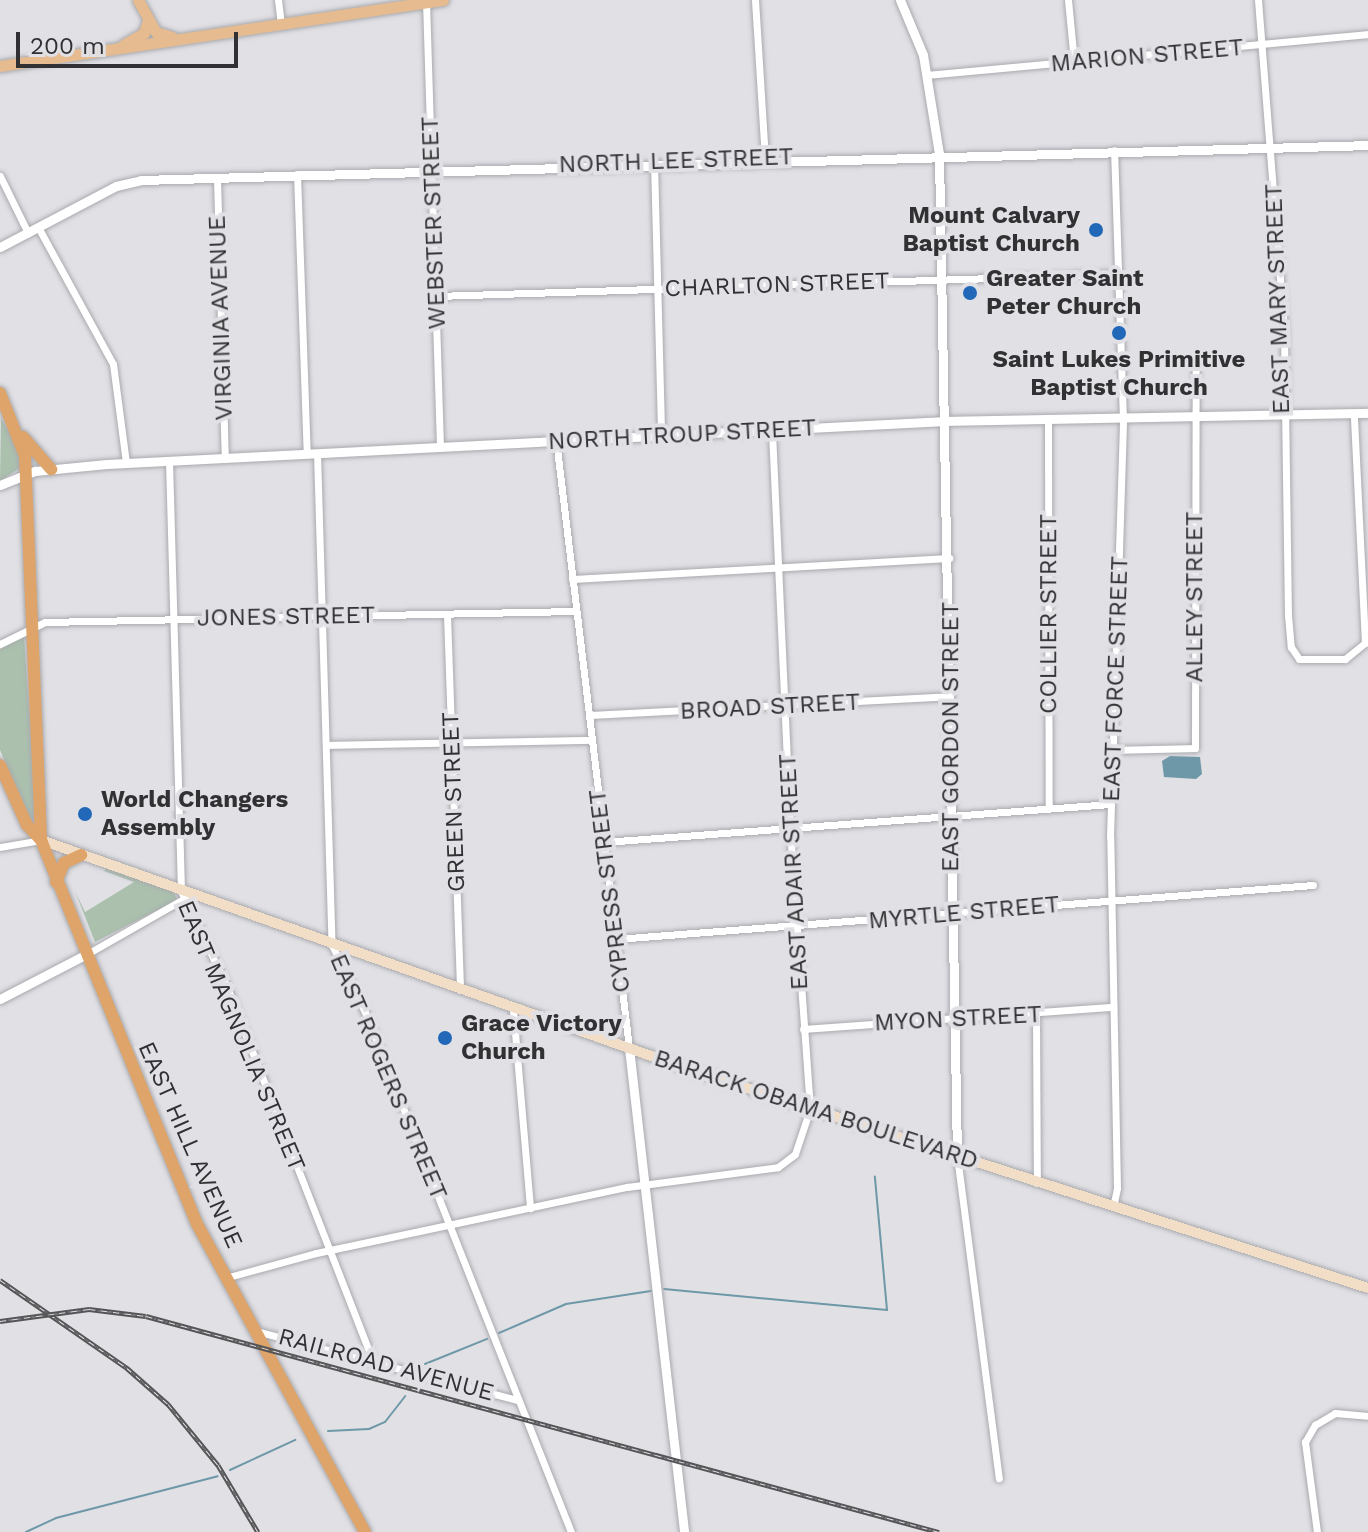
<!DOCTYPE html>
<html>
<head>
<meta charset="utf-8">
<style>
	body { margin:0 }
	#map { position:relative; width:1368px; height:1532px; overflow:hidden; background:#e0e0e5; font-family:"Work Sans",sans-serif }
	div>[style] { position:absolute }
	.green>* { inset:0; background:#abc1ae }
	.water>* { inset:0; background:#6e98a8 }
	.stream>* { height:2px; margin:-1px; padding:0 1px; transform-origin:1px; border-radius:1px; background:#6e98a8 }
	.roads { filter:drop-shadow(0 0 2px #a9aaae) drop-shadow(0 0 2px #a9aaae) }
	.minor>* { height:7px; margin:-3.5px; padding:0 3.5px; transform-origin:3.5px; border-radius:3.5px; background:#fff }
	.tertiary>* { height:9px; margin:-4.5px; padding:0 4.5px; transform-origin:4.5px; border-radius:4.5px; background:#fff }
	.secondary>* { height:10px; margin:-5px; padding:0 5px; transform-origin:5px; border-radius:5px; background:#f2ddc7 }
	.primary>* { height:11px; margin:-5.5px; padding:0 5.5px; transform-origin:5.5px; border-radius:5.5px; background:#e6bb8f }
	.trunk>* { height:12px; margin:-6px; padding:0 6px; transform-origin:6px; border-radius:6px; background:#dea46a }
	.rail>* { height:5px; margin-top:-2.5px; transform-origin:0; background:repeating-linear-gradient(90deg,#e0e0e5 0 6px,#555557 0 12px); box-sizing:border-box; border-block:2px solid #555557 }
	.dots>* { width:22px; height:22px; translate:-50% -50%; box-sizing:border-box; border:4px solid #e0e0e5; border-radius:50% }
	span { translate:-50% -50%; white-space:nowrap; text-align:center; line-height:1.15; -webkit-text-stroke:8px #e0e0e5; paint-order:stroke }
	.street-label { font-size:24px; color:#313133 }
	.poi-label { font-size:24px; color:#313133; font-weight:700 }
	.right { translate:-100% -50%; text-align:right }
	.left { translate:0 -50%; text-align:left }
	.scale { position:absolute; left:16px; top:32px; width:222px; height:36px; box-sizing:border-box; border:4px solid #313133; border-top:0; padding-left:10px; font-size:24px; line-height:28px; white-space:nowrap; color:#313133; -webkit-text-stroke:6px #e0e0e5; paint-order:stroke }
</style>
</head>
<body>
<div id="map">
	<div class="green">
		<i style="clip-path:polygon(1px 418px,19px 449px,20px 468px,0 481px)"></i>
		<i style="clip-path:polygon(24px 637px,37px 825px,33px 825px,0 750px,0 649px)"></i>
		<i style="clip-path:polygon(107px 867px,174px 892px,177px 900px,95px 942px,75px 891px,85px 912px,134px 882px,104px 871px)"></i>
	</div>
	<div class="water">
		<i style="clip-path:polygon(1170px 756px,1200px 757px,1202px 774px,1196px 779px,1164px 777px,1162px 761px)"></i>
	</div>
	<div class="stream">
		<i style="left:664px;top:1289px;width:224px;rotate:5.4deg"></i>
		<i style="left:887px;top:1310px;width:134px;rotate:-95.2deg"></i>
		<i style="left:499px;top:1333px;width:73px;rotate:-23.4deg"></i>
		<i style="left:566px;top:1304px;width:86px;rotate:-8.7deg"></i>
		<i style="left:425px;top:1364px;width:67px;rotate:-22deg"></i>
		<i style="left:328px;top:1431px;width:41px;rotate:-2.8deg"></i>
		<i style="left:369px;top:1429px;width:17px;rotate:-24deg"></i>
		<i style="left:385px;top:1422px;width:33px;rotate:-52deg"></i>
		<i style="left:230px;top:1470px;width:72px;rotate:-24.8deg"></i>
		<i style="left:26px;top:1532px;width:33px;rotate:-25deg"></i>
		<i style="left:56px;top:1518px;width:167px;rotate:-14.5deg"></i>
	</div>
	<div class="roads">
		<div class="minor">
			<i style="left:278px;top:0;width:23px;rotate:83deg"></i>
			<i style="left:755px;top:0;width:159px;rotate:86.4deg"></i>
			<i style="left:1068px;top:0;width:62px;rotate:84.5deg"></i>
			<i style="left:1258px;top:0;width:332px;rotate:85.5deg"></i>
			<i style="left:1284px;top:331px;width:284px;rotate:89.2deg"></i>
			<i style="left:1288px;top:615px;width:32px;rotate:85deg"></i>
			<i style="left:1291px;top:647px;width:14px;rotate:56deg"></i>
			<i style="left:1299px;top:659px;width:46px"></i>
			<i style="left:1345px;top:659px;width:26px;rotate:-39deg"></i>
			<i style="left:1365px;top:643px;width:229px;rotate:-92.8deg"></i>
			<i style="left:426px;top:1px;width:446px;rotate:88.2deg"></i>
			<i style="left:927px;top:75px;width:443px;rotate:-5.3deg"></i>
			<i style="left:654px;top:162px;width:274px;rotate:88.5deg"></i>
			<i style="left:297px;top:174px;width:280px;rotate:88deg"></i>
			<i style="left:0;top:176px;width:64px;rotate:63.8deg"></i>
			<i style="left:217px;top:178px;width:280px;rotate:88.4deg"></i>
			<i style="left:38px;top:227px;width:156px;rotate:61.3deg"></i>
			<i style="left:113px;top:364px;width:100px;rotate:82.5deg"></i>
			<i style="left:436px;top:296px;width:682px;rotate:-1.85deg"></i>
			<i style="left:1048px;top:421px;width:387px;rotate:89.9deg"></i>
			<i style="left:556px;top:440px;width:612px;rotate:83.15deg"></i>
			<i style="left:317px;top:453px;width:492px;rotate:88.3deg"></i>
			<i style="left:332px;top:945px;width:75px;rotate:63.8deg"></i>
			<i style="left:365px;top:1012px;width:559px;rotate:68.39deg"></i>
			<i style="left:169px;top:461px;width:430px;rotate:88.4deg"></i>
			<i style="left:181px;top:891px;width:106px;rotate:64.4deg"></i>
			<i style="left:227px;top:987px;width:398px;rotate:68.7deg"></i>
			<i style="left:572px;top:579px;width:378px;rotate:-3.2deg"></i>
			<i style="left:447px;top:615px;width:375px;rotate:88deg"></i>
			<i style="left:0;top:644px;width:50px;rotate:-26.1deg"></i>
			<i style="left:45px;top:622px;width:531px;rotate:-1.19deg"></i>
			<i style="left:589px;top:715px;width:361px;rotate:-3deg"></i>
			<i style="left:326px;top:745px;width:266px;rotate:-1.1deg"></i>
			<i style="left:1113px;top:750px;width:82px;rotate:-1.4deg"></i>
			<i style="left:1195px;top:748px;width:384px;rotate:-89.9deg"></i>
			<i style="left:604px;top:842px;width:507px;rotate:-4.29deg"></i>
			<i style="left:0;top:847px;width:42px;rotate:-9.7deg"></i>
			<i style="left:616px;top:939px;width:699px;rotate:-4.43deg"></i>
			<i style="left:87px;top:954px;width:113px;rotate:-29.7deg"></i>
			<i style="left:513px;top:1009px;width:200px;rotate:85.1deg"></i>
			<i style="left:1036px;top:1014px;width:169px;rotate:89.7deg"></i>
			<i style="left:803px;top:1029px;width:311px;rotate:-4.1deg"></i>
			<i style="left:957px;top:1156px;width:325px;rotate:82.6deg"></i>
			<i style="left:1113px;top:1207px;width:19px;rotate:-78deg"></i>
			<i style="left:1117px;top:1188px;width:351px;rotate:-91.1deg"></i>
			<i style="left:1110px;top:837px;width:417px;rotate:-88.2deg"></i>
			<i style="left:1123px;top:420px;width:270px;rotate:-91.9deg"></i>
			<i style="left:225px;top:1278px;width:94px;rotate:-15.4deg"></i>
			<i style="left:316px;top:1253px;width:318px;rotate:-12deg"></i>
			<i style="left:627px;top:1187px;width:152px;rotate:-7.5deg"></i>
			<i style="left:778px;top:1167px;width:21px;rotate:-37deg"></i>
			<i style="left:795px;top:1154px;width:47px;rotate:-71.6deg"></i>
			<i style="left:810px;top:1109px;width:282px;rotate:-94.1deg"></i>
			<i style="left:790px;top:828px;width:398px;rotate:-92.6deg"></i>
			<i style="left:256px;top:1331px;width:271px;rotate:14.8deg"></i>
			<i style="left:1317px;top:1532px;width:91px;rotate:-97.6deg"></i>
			<i style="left:1305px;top:1442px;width:20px;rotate:-60deg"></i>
			<i style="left:1315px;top:1425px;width:23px;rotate:-31deg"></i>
			<i style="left:1335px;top:1413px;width:33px;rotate:5deg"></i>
		</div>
		<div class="tertiary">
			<i style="left:900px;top:0;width:60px;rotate:67.3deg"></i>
			<i style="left:923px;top:55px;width:100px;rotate:80.8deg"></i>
			<i style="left:939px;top:154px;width:1002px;rotate:88.97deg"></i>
			<i style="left:0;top:247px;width:131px;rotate:-27.7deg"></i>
			<i style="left:116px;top:186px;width:26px;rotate:-13deg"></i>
			<i style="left:141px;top:180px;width:1227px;rotate:-1.63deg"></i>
			<i style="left:0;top:485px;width:38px;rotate:-22deg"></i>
			<i style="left:35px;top:471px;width:72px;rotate:-5.6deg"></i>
			<i style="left:107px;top:464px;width:840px;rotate:-2.93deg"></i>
			<i style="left:946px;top:421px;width:422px;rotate:-1.1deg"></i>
			<i style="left:0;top:999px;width:96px;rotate:-27.4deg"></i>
			<i style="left:629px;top:1048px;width:487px;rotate:83.5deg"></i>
		</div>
		<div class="secondary">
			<i style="left:41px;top:840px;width:689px;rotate:19.49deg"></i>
			<i style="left:691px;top:1070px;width:711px;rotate:17.85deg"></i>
		</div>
		<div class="primary">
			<i style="left:138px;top:0;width:37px;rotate:61deg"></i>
			<i style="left:156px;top:32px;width:17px;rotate:17deg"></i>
			<i style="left:123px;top:45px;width:24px;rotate:-30deg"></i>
			<i style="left:144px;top:33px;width:14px;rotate:-73deg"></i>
			<i style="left:0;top:66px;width:448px;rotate:-8.5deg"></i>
		</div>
		<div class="trunk">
			<i style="left:0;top:393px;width:68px;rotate:68.4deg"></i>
			<i style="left:25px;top:456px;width:384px;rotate:87.6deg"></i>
			<i style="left:23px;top:437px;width:43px;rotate:48.8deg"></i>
			<i style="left:0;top:765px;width:66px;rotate:65.8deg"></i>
			<i style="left:27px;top:825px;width:21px;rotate:47deg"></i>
			<i style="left:41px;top:840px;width:414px;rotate:67.9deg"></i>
			<i style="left:197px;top:1224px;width:351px;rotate:61.4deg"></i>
			<i style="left:56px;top:882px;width:21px;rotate:-67deg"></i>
			<i style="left:64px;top:863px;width:19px;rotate:-25deg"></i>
		</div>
	</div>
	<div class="rail">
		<i style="left:0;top:1280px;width:155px;rotate:34.7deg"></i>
		<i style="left:127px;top:1368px;width:55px;rotate:41.3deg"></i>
		<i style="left:168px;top:1404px;width:79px;rotate:50.7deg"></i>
		<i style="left:218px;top:1465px;width:78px;rotate:59.2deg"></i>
		<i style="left:0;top:1321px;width:90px;rotate:-7.7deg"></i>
		<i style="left:89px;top:1309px;width:57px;rotate:7deg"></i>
		<i style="left:146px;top:1316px;width:822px;rotate:15.24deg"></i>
	</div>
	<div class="dots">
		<i style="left:1096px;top:230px;background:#2268b8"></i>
		<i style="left:970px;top:293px;background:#2268b8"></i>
		<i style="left:1119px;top:333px;background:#2268b8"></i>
		<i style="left:85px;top:814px;background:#2268b8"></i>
		<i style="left:445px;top:1038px;background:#2268b8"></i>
	</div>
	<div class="street-label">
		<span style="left:1147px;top:56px;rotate:-5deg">MARION STREET</span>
		<span style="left:676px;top:161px;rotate:-2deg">NORTH LEE STREET</span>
		<span style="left:434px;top:223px;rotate:-92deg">WEBSTER STREET</span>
		<span style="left:777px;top:285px;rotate:-2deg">CHARLTON STREET</span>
		<span style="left:1278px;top:299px;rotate:-92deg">EAST MARY STREET</span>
		<span style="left:221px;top:318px;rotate:-92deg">VIRGINIA AVENUE</span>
		<span style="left:682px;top:435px;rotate:-3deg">NORTH TROUP STREET</span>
		<span style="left:1195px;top:597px;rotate:-90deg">ALLEY STREET</span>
		<span style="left:1049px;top:614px;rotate:-90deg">COLLIER STREET</span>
		<span style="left:286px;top:617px;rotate:-1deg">JONES STREET</span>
		<span style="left:1116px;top:679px;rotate:-88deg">EAST FORCE STREET</span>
		<span style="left:770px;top:707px;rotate:-3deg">BROAD STREET</span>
		<span style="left:951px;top:737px;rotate:-90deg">EAST GORDON STREET</span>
		<span style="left:454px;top:802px;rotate:-92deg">GREEN STREET</span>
		<span style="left:794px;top:872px;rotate:-93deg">EAST ADAIR STREET</span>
		<span style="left:610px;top:891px;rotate:-97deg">CYPRESS STREET</span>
		<span style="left:964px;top:913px;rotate:-5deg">MYRTLE STREET</span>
		<span style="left:958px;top:1019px;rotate:-3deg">MYON STREET</span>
		<span style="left:241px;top:1036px;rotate:67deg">EAST MAGNOLIA STREET</span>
		<span style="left:388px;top:1077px;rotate:67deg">EAST ROGERS STREET</span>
		<span style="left:816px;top:1110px;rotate:18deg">BARACK OBAMA BOULEVARD</span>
		<span style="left:190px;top:1145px;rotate:66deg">EAST HILL AVENUE</span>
		<span style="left:386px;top:1365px;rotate:15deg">RAILROAD AVENUE</span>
	</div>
	<div class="poi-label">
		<span class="right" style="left:1080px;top:230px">Mount Calvary<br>Baptist Church</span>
		<span class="left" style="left:986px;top:293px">Greater Saint<br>Peter Church</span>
		<span style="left:1119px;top:374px">Saint Lukes Primitive<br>Baptist Church</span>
		<span class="left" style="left:101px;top:814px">World Changers<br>Assembly</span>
		<span class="left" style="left:461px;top:1038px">Grace Victory<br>Church</span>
	</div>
	<div class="scale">200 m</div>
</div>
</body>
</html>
